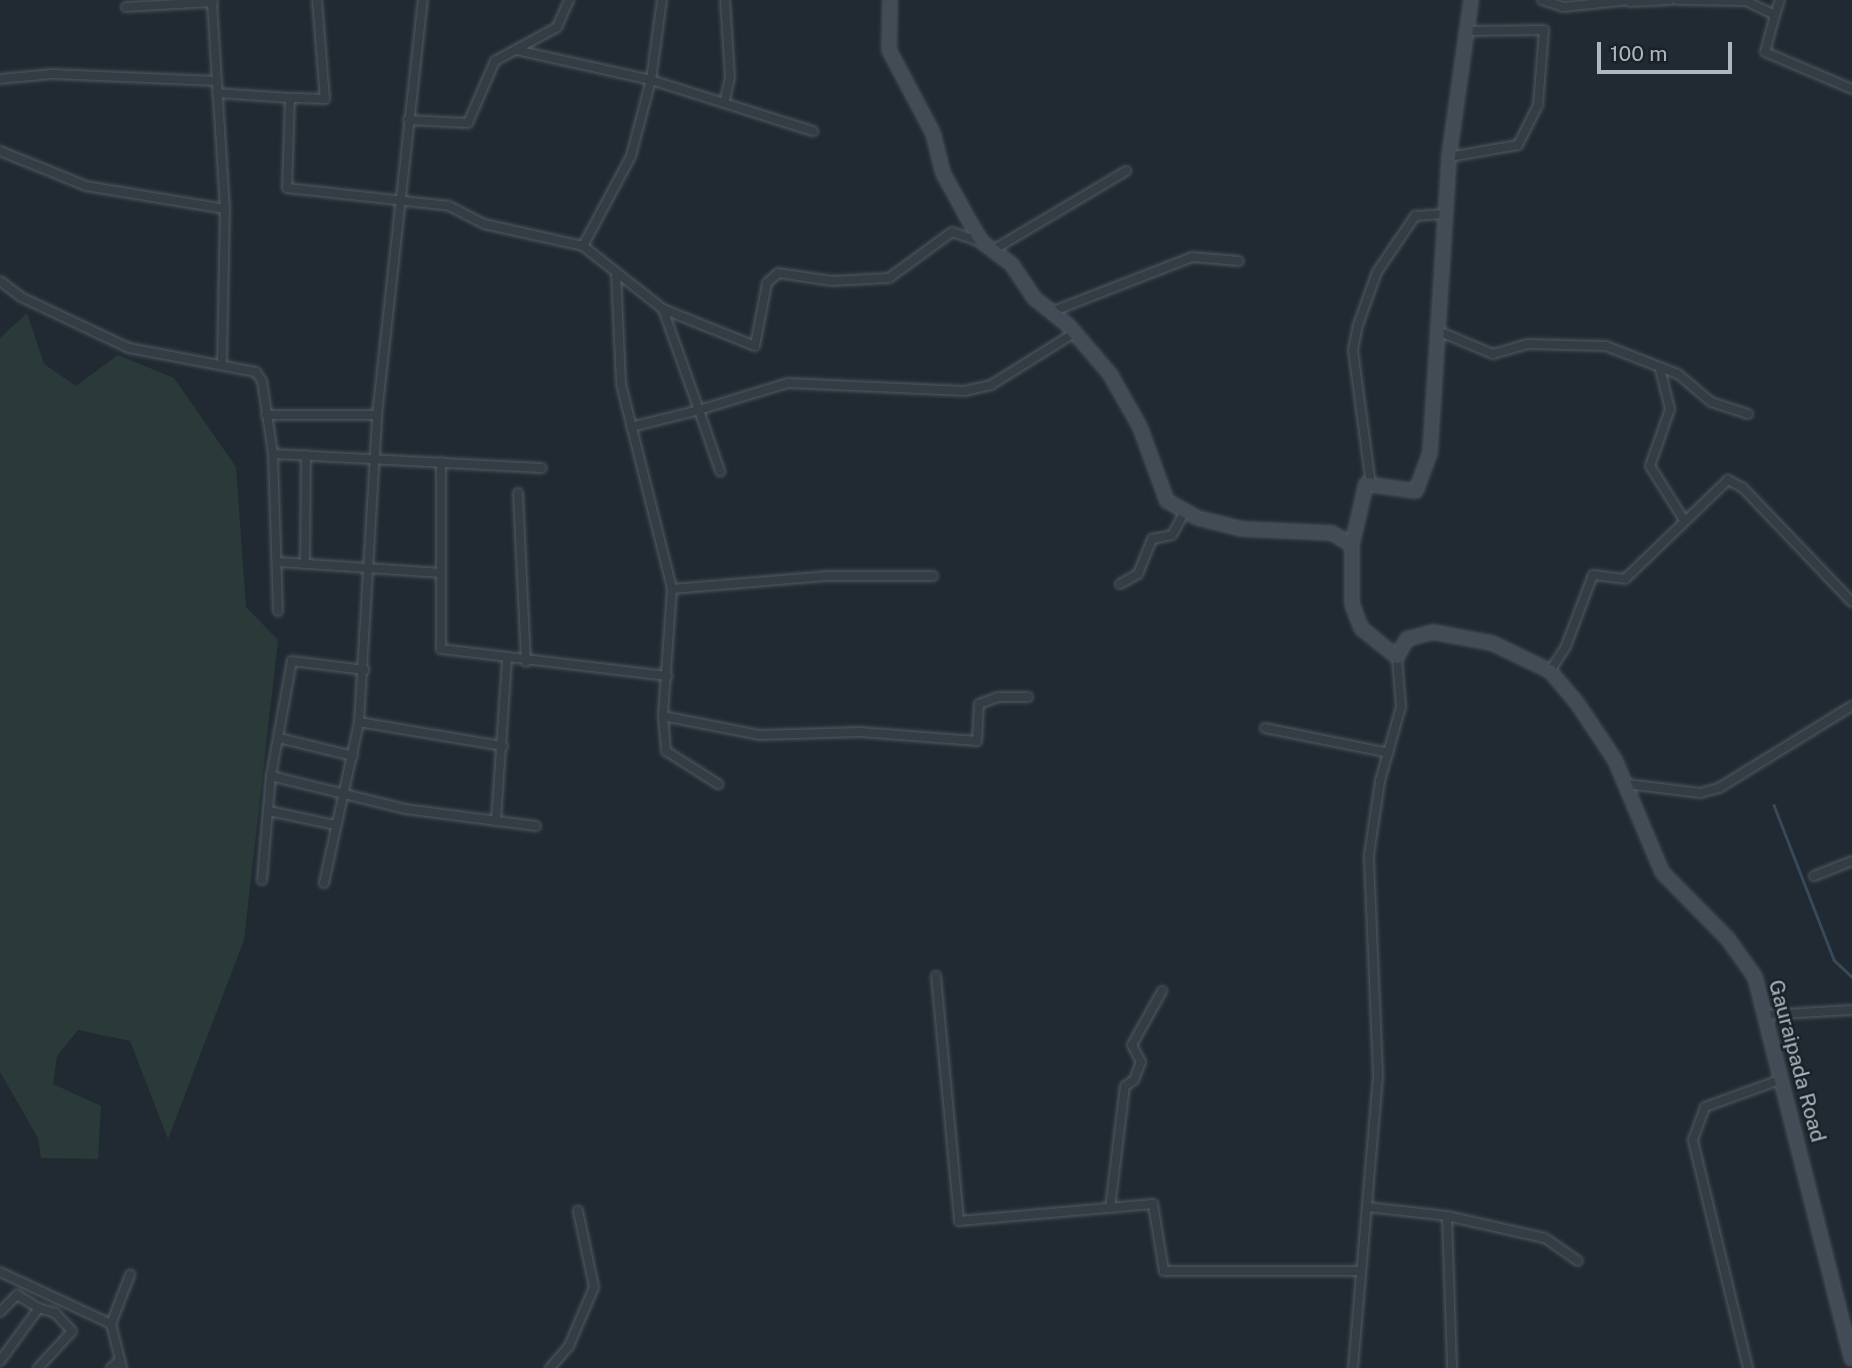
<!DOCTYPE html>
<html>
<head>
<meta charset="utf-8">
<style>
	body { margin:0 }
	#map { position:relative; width:1852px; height:1368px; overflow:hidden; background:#212a33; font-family:"Public Sans",sans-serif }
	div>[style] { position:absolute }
	.green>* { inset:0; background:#293a39 }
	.stream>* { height:2.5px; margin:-1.25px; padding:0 1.25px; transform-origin:1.25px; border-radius:1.25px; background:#38495a }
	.roads { filter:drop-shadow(0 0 2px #525a62) drop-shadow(0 0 2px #525a62) }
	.street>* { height:8px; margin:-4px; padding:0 4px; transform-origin:4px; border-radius:4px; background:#343c44 }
	.secondary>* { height:12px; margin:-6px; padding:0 6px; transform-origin:6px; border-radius:6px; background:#434c56 }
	span { translate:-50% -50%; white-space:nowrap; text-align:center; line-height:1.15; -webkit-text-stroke:5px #1a2128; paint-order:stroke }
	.street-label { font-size:21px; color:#aeb7c1 }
	.scale { position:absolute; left:1597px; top:42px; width:135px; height:32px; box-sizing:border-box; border:4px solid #aeb7c1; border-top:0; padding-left:9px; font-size:21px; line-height:24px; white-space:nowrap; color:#aeb7c1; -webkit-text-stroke:5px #1a2128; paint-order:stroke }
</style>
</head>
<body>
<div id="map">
	<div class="green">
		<i style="clip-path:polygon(27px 313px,44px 364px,76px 386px,118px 355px,174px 378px,236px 467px,246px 607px,278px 640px,244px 940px,168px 1139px,130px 1041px,78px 1030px,57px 1056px,53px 1084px,101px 1106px,98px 1159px,41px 1158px,38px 1138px,0 1072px,0 338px)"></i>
	</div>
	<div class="stream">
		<i style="left:1774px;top:805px;width:166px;rotate:68.8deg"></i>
		<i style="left:1834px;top:960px;width:25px;rotate:43deg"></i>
	</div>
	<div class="roads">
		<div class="street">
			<i style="left:317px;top:0;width:99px;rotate:85.4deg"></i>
			<i style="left:325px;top:99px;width:35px;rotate:-178deg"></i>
			<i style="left:290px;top:98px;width:90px;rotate:91.9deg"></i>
			<i style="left:287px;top:188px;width:163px;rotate:6.3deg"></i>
			<i style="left:449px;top:206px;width:39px;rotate:27deg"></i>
			<i style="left:484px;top:224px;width:101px;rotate:12.5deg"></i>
			<i style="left:583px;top:246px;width:102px;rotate:38.2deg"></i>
			<i style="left:663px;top:309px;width:99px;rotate:21.9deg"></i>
			<i style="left:755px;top:346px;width:64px;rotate:-79.2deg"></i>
			<i style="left:767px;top:283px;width:15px;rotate:-42deg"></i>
			<i style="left:778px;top:273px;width:55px;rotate:8.4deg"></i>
			<i style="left:832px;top:281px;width:57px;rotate:-3deg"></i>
			<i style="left:889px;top:278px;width:78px;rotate:-36.1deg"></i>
			<i style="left:952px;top:232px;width:31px;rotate:19deg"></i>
			<i style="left:725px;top:0;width:77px;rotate:86.3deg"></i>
			<i style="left:730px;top:77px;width:25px;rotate:102deg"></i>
			<i style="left:1542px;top:0;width:22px;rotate:18deg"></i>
			<i style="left:1563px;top:7px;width:68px;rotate:-5.9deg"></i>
			<i style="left:1677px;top:0;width:69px;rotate:0.8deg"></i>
			<i style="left:1746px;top:1px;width:32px;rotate:26deg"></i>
			<i style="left:1775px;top:15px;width:38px;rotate:105deg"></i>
			<i style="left:1765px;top:52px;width:95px;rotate:23deg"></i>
			<i style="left:1630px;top:2px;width:40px;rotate:-2.9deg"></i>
			<i style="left:126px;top:7px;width:87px;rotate:-3.3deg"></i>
			<i style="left:1775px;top:15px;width:16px;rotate:-72deg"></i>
			<i style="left:516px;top:50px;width:138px;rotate:12.5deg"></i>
			<i style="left:651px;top:80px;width:170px;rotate:17.5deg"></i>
			<i style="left:0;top:79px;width:52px;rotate:-5.5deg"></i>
			<i style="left:52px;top:74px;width:165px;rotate:2.4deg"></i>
			<i style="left:217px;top:93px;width:73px;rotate:3.9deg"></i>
			<i style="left:408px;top:120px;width:60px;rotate:2.9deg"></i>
			<i style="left:468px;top:123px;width:68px;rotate:-66.5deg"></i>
			<i style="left:495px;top:61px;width:71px;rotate:-28.7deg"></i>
			<i style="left:557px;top:27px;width:30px;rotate:-66deg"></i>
			<i style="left:0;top:151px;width:93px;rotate:22.1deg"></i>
			<i style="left:86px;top:186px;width:141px;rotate:9.4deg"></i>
			<i style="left:225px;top:209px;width:209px;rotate:-93.6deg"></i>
			<i style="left:1449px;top:157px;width:70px;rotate:-9.9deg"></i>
			<i style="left:1518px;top:145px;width:45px;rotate:-63.4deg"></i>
			<i style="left:1538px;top:105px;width:75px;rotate:-85.4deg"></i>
			<i style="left:1544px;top:30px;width:76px;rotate:179.2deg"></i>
			<i style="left:583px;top:246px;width:102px;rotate:-61.9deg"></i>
			<i style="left:631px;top:156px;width:79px;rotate:-75.3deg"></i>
			<i style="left:651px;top:80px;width:81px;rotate:-82.2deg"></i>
			<i style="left:993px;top:250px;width:155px;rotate:-30.7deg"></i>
			<i style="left:616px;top:273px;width:111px;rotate:87.4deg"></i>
			<i style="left:621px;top:384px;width:211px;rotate:76deg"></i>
			<i style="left:672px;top:589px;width:157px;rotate:-4.8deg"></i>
			<i style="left:828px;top:576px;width:105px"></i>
			<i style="left:0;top:281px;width:26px;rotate:37deg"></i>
			<i style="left:21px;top:297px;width:119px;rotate:25.3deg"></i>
			<i style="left:129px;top:348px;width:129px;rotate:10.7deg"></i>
			<i style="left:256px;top:372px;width:11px;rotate:56deg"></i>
			<i style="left:262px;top:381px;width:74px;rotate:81.4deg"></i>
			<i style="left:273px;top:454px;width:157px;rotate:88.2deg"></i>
			<i style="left:663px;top:309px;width:107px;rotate:70.4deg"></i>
			<i style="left:699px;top:410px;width:93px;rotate:-16.9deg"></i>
			<i style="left:788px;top:383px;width:177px;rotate:2.6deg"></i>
			<i style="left:965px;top:391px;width:27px;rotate:-13deg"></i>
			<i style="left:991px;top:385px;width:98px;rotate:-32.1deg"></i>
			<i style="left:1051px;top:312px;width:151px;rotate:-21.3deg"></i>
			<i style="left:1192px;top:257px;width:47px;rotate:4.9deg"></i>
			<i style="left:1438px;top:331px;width:60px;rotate:22.7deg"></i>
			<i style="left:1493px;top:354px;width:35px;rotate:-16deg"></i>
			<i style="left:1527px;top:344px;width:79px;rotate:1.5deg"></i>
			<i style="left:1606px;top:346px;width:77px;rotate:21.3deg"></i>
			<i style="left:1678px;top:374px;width:43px;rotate:40.3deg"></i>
			<i style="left:1711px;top:402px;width:39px;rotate:18deg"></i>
			<i style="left:222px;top:363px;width:154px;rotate:-88.9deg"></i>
			<i style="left:1660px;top:369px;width:41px;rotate:76deg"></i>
			<i style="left:1670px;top:409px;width:60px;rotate:109.3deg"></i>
			<i style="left:1650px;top:466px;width:64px;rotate:57.8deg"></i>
			<i style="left:266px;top:415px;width:111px"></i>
			<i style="left:631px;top:427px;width:70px;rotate:-14deg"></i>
			<i style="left:699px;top:410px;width:65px;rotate:71deg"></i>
			<i style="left:273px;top:454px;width:269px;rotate:3deg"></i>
			<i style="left:441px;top:462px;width:187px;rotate:90deg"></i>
			<i style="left:441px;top:649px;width:228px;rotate:6.8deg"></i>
			<i style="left:1371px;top:485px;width:136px;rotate:-97.6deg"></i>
			<i style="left:1353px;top:350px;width:25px;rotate:-79deg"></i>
			<i style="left:1358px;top:325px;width:56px;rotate:-70.3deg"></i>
			<i style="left:1377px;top:272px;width:68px;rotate:-55.8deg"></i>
			<i style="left:1415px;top:216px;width:30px;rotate:-4deg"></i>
			<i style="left:518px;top:493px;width:169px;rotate:87.3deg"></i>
			<i style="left:279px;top:562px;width:162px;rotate:3.9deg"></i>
			<i style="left:305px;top:564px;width:109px;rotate:-89.5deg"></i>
			<i style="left:1120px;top:584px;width:21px;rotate:-29deg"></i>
			<i style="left:1138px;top:574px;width:38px;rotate:-68deg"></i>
			<i style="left:1152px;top:539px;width:20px;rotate:-11deg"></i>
			<i style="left:1172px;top:535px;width:25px;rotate:-61deg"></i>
			<i style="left:672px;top:589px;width:127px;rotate:94.1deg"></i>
			<i style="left:663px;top:716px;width:99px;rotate:11.1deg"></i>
			<i style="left:760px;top:735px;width:100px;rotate:-1.7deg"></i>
			<i style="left:860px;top:732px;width:117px;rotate:4.4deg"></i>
			<i style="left:977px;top:741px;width:37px;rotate:-87deg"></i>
			<i style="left:979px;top:704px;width:20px;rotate:-20deg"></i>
			<i style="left:998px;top:697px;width:30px"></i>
			<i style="left:1550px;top:671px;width:30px;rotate:-57deg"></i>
			<i style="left:1566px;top:646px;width:76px;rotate:-69.2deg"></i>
			<i style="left:1593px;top:575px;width:32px;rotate:7deg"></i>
			<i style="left:1625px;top:579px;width:143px;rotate:-43.9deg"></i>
			<i style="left:1728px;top:480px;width:17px;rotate:28deg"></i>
			<i style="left:1743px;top:488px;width:158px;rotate:46.3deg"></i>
			<i style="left:663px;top:716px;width:35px;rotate:85deg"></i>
			<i style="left:666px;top:751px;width:62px;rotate:32.4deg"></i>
			<i style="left:359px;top:722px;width:146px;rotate:9.5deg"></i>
			<i style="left:1265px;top:728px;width:126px;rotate:11.4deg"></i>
			<i style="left:279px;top:738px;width:76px;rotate:13.7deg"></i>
			<i style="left:271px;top:776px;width:138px;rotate:13.8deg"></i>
			<i style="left:405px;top:809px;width:132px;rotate:7.4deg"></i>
			<i style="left:1627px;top:784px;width:74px;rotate:7deg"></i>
			<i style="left:1700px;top:793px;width:20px;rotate:-15deg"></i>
			<i style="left:1719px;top:788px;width:156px;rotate:-31.7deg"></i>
			<i style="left:269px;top:811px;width:67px;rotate:12deg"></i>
			<i style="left:496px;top:821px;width:161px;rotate:-86.1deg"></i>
			<i style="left:1814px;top:876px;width:41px;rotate:-21.5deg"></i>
			<i style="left:262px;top:880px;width:104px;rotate:-85.1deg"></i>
			<i style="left:271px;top:776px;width:117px;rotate:-79.7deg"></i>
			<i style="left:292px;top:661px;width:73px;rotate:7.1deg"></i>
			<i style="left:324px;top:883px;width:165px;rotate:-77.7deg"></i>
			<i style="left:359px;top:722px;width:308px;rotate:-86.6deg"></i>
			<i style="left:377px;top:415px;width:418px;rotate:-83.7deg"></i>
			<i style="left:936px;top:976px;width:246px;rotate:84.6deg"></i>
			<i style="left:959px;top:1221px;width:195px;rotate:-5deg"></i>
			<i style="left:1153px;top:1204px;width:68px;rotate:80.7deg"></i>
			<i style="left:1164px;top:1271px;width:197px"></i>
			<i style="left:1765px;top:1015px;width:87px;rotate:-3.3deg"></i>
			<i style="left:1367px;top:1207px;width:81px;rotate:6.4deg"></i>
			<i style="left:1447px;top:1216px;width:152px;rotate:88.1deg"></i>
			<i style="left:1110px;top:1208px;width:123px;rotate:-83deg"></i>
			<i style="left:1125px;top:1086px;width:11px;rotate:-34deg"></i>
			<i style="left:1134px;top:1080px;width:19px;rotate:-69deg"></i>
			<i style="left:1141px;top:1062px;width:19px;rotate:-118deg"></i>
			<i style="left:1132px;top:1045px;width:62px;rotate:-60.9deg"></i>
			<i style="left:1447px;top:1216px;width:100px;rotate:12.7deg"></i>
			<i style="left:1545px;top:1238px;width:40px;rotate:34.9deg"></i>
			<i style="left:0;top:1272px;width:123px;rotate:25.1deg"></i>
			<i style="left:0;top:1312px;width:24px;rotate:-45deg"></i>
			<i style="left:17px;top:1295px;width:26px;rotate:31deg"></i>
			<i style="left:39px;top:1308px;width:66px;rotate:126.3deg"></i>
			<i style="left:38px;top:1368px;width:50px;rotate:-47.4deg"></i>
			<i style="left:72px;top:1331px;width:25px;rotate:-133deg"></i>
			<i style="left:55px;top:1313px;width:17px;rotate:-163deg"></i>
			<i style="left:111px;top:1368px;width:12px;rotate:-42deg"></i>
			<i style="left:122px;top:1368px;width:45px;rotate:-104deg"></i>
			<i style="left:111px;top:1324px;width:53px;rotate:-68.8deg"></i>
			<i style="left:550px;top:1368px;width:29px;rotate:-49deg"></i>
			<i style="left:569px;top:1346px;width:64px;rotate:-67deg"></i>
			<i style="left:594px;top:1287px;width:78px;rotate:-101.9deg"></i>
			<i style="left:1353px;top:1368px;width:295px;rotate:-85.1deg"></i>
			<i style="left:1378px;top:1074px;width:219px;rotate:-92.4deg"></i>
			<i style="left:1369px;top:855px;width:75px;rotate:-81.5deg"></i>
			<i style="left:1380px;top:781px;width:77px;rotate:-74.2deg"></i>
			<i style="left:1401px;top:707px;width:50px;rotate:-94.6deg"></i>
			<i style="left:1748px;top:1368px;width:235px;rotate:-103.6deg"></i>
			<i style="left:1693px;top:1140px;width:35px;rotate:-70deg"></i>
			<i style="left:1705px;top:1107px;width:82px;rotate:-20deg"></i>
		</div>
		<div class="secondary">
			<i style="left:890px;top:0;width:50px;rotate:91.1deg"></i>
			<i style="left:889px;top:50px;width:94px;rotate:62.1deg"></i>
			<i style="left:933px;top:133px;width:41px;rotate:76deg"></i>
			<i style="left:943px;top:173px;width:50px;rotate:61.4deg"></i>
			<i style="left:967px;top:217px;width:29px;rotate:59deg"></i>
			<i style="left:982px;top:242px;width:38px;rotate:37deg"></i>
			<i style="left:1012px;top:265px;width:40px;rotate:56deg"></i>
			<i style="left:1034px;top:298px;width:43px;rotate:38.5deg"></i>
			<i style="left:1068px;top:325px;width:65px;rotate:49.4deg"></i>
			<i style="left:1110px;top:374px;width:61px;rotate:60.5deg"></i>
			<i style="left:1140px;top:427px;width:79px;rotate:70deg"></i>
			<i style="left:1167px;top:501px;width:35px;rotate:29deg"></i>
			<i style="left:1198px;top:518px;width:45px;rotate:14deg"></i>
			<i style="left:1242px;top:529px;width:90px;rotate:2.5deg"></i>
			<i style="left:1332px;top:533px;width:23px;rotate:31deg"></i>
			<i style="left:1352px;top:545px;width:59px;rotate:90deg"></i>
			<i style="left:1352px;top:604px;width:26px;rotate:69deg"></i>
			<i style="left:1361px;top:628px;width:46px;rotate:38.9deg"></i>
			<i style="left:1397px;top:657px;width:21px;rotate:-61deg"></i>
			<i style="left:1407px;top:639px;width:27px;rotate:-15deg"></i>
			<i style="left:1433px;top:632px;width:60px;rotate:10.6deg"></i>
			<i style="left:1492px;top:643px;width:64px;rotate:25.8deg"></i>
			<i style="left:1550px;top:671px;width:42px;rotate:49.8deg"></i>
			<i style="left:1577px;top:703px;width:69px;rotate:56.3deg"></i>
			<i style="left:1615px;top:760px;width:121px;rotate:67.2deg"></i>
			<i style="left:1662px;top:872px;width:94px;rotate:45.4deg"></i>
			<i style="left:1728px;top:939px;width:47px;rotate:54.6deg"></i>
			<i style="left:1755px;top:977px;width:394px;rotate:75.8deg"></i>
			<i style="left:1352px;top:545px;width:63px;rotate:-77.1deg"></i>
			<i style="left:1366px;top:484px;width:50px;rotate:8deg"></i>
			<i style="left:1416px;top:491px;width:40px;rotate:-69.8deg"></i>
			<i style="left:1430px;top:453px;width:297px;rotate:-86.3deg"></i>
			<i style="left:1449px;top:157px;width:159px;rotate:-82deg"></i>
		</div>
	</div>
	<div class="street-label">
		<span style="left:1797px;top:1061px;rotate:75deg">Gauraipada Road</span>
	</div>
	<div class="scale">100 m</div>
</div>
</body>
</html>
